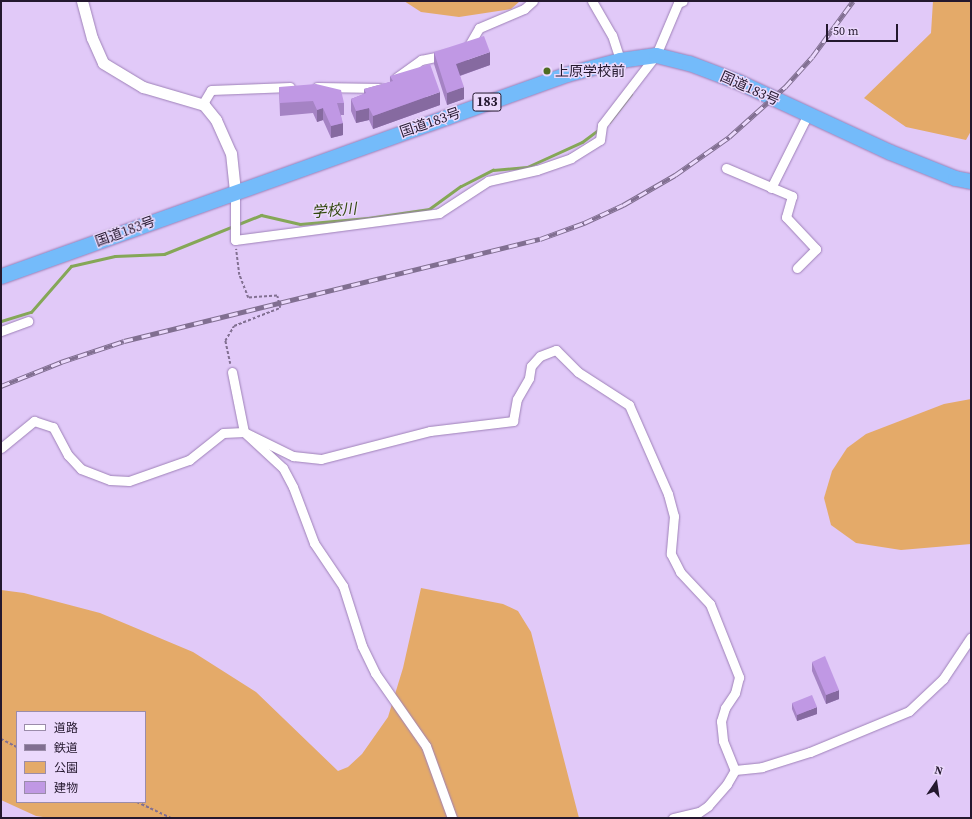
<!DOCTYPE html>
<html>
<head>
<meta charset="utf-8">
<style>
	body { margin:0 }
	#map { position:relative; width:972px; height:819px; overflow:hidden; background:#e1c9f8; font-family:"Source Serif 4","Noto Sans JP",serif }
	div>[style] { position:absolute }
	.green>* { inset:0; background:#e4aa69 }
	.stream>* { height:3px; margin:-1.5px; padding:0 1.5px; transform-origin:1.5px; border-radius:1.5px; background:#85a757 }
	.path>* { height:1.5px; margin-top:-0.75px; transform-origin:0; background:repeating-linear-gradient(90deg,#827092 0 3px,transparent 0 5px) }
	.roads { filter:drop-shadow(0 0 1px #9e81b8) drop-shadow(0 0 1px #9e81b8) }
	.minor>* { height:9px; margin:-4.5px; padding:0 4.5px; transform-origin:4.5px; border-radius:4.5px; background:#fff }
	.tertiary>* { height:11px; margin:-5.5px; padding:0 5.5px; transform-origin:5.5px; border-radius:5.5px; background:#fff }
	.trunk>* { height:15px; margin:-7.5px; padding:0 7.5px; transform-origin:7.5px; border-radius:7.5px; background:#74bbfa }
	.rail>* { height:4.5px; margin-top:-2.25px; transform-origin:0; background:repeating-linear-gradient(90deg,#ebd9fc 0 9px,#816f91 0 18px); box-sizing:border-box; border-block:1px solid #816f91 }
	.wall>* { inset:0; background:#a583c4 }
	.shaded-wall>* { inset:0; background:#866aa0 }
	.building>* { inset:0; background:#c098e4 }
	.dots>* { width:11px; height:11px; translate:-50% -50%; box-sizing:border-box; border:2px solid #ebd9fc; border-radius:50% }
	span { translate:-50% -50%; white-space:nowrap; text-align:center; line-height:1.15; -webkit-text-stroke:3px #ebd9fc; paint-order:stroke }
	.shield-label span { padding:1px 3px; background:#ebd9fc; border:1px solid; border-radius:3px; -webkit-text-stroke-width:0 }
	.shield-label { font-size:13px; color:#24182e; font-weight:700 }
	.poi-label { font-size:14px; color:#24182e }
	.left { translate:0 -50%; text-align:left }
	.street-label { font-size:14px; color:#24182e }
	.water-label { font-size:15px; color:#32480d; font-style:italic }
	.frame { position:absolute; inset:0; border:2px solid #24182e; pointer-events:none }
	.legend { position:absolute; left:16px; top:711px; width:130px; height:92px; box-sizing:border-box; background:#ebd9fc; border:1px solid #9b8caa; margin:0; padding:5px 7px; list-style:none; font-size:12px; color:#24182e }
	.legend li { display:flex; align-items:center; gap:8px; height:20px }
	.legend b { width:20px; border:1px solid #9b8caa }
	.north { position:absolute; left:916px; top:763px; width:40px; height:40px; -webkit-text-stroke:3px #ebd9fc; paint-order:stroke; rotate:13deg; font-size:11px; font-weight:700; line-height:16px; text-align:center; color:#24182e }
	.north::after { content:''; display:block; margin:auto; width:14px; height:18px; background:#24182e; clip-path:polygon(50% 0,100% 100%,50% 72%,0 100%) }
	.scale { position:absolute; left:826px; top:24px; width:72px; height:18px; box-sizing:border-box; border:2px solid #24182e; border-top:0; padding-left:5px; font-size:12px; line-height:14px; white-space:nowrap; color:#24182e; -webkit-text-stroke:3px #ebd9fc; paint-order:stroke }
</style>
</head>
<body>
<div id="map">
	<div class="green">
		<i style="clip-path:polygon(404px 1px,520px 1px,511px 9px,459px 17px,421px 12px)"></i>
		<i style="clip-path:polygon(933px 1px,971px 1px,971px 131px,966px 140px,906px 127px,864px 98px,931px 33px)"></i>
		<i style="clip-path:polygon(971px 399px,971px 544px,901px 550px,856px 543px,831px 525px,824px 498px,832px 471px,847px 448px,866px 434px,944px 404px)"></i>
		<i style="clip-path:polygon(evenodd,421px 588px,503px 604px,518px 611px,531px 632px,579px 818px,50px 818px,36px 816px,1px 800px,1px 590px,24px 593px,100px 613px,193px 652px,256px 692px,338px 771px,348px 767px,362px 754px,388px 717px,403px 668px,421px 588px,17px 712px,145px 712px,145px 802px,17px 802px,17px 712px)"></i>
	</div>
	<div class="stream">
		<i style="left:609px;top:122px;width:36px;rotate:-52deg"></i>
		<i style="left:1px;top:321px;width:31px;rotate:-17deg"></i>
		<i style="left:31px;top:312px;width:61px;rotate:-49deg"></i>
		<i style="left:71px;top:266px;width:45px;rotate:-12.8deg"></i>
		<i style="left:115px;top:256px;width:49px;rotate:-2.3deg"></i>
		<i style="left:164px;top:254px;width:105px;rotate:-21.9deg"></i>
		<i style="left:261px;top:215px;width:40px;rotate:13deg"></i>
		<i style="left:300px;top:224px;width:68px;rotate:-5deg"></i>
		<i style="left:368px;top:218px;width:62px;rotate:-8.4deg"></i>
		<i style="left:429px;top:209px;width:39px;rotate:-36deg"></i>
		<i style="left:461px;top:186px;width:36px;rotate:-27deg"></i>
		<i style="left:493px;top:170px;width:34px;rotate:-5deg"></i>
		<i style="left:527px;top:167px;width:60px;rotate:-24.4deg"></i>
		<i style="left:582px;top:142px;width:21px;rotate:-37deg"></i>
	</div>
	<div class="path">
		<i style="left:230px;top:364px;width:24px;rotate:-102deg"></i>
		<i style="left:225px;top:341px;width:17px;rotate:-59deg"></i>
		<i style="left:234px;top:326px;width:49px;rotate:-21.4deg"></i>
		<i style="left:280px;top:308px;width:12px;rotate:-104deg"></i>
		<i style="left:277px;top:296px;width:29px;rotate:176deg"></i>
		<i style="left:248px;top:298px;width:25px;rotate:-111deg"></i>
		<i style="left:239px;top:275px;width:26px;rotate:-97deg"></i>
		<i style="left:1px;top:739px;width:18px;rotate:27deg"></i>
		<i style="left:137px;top:802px;width:38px;rotate:25deg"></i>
	</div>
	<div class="roads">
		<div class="minor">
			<i style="left:592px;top:1px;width:39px;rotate:60deg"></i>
			<i style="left:612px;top:35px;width:26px;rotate:72deg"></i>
			<i style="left:468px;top:47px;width:22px;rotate:-60deg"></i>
			<i style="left:479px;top:28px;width:49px;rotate:-22.9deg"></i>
			<i style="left:524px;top:9px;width:12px;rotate:-42deg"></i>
			<i style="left:396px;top:78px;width:31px;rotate:-36deg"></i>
			<i style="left:421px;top:60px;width:25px;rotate:-12deg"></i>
			<i style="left:317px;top:87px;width:63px;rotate:0.9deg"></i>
			<i style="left:202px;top:105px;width:17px;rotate:-59deg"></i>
			<i style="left:211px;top:90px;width:79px;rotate:-2.2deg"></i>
			<i style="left:726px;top:168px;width:72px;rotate:23deg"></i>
			<i style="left:792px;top:196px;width:22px;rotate:106deg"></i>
			<i style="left:786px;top:217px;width:44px;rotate:46.8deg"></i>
			<i style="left:816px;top:249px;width:27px;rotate:135deg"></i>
			<i style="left:771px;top:188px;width:83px;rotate:-63.4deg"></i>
			<i style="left:235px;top:191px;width:49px;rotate:90deg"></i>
			<i style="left:235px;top:240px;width:206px;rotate:-7.5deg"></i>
			<i style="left:439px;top:213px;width:59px;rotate:-33.1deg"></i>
			<i style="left:488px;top:181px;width:50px;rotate:-12.7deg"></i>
			<i style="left:537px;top:170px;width:36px;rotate:-19deg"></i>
			<i style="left:571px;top:158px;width:34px;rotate:-32deg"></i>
			<i style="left:600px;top:140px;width:15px;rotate:-82deg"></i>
			<i style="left:602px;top:125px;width:88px;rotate:-52.4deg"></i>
			<i style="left:656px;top:55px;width:56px;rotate:-67.1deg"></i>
			<i style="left:678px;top:3px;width:5px;rotate:-22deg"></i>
			<i style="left:1px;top:331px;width:29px;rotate:-20deg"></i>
			<i style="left:232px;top:372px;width:61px;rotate:78.7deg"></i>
			<i style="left:244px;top:432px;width:53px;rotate:42.7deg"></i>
			<i style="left:283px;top:468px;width:21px;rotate:62deg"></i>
			<i style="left:293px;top:487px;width:60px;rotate:69.4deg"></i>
			<i style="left:314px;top:543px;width:52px;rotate:56deg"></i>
			<i style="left:343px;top:586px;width:63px;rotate:72.4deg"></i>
			<i style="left:362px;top:646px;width:30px;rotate:64deg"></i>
			<i style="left:375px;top:673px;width:89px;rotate:55.1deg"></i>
			<i style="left:426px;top:746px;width:77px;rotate:70.1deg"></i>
			<i style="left:1px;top:448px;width:43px;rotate:-39.3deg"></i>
			<i style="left:34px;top:421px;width:20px;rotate:18deg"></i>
			<i style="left:53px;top:427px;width:32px;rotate:62deg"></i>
			<i style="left:68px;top:455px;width:19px;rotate:47deg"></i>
			<i style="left:81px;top:469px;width:31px;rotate:21deg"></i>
			<i style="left:110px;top:480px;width:19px;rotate:3deg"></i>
			<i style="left:129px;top:481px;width:64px;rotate:-19.3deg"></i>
			<i style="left:189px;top:460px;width:43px;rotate:-38.5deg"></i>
			<i style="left:223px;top:433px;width:21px;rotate:-3deg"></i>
			<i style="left:244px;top:432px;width:55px;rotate:26.1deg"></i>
			<i style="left:293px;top:456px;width:28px;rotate:6deg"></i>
			<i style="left:321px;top:459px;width:113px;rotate:-14.4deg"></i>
			<i style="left:430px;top:431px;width:84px;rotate:-6.9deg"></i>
			<i style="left:513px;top:421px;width:22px;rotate:-80deg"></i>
			<i style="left:517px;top:399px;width:24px;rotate:-60deg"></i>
			<i style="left:529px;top:378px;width:12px;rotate:-81deg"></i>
			<i style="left:531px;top:366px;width:13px;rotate:-48deg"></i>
			<i style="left:540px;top:356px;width:17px;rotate:-21deg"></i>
			<i style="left:556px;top:350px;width:31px;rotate:45deg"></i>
			<i style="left:578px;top:372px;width:61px;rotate:32.9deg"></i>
			<i style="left:629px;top:405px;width:97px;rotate:66.3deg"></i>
			<i style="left:668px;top:494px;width:23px;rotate:75deg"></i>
			<i style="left:674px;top:516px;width:38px;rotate:95deg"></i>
			<i style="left:671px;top:554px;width:20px;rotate:63deg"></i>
			<i style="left:680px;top:572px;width:44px;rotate:46.8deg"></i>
			<i style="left:710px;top:604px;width:79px;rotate:68.3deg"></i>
			<i style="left:739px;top:677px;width:16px;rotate:104deg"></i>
			<i style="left:735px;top:693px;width:18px;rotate:124deg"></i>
			<i style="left:725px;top:708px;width:14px;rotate:107deg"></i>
			<i style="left:721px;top:721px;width:20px;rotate:84deg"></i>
			<i style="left:723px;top:741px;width:31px;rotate:68deg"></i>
			<i style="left:735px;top:770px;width:16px;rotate:120deg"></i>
			<i style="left:727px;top:784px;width:29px;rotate:131deg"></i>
			<i style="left:708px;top:806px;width:11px;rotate:146deg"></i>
			<i style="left:699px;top:812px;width:27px;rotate:167deg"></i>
			<i style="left:735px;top:770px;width:27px;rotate:-6deg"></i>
			<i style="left:762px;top:767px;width:50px;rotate:-17.4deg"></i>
			<i style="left:810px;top:752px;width:107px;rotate:-22.5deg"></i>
			<i style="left:909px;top:711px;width:47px;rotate:-43.3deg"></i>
			<i style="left:943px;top:679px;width:50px;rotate:-56.3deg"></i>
		</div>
		<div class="tertiary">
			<i style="left:82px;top:1px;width:38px;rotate:75deg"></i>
			<i style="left:92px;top:38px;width:27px;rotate:66deg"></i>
			<i style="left:103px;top:63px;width:47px;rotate:31deg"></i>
			<i style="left:143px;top:87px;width:64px;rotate:16.4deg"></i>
			<i style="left:204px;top:105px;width:19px;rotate:51deg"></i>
			<i style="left:216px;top:120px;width:36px;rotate:66deg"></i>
			<i style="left:231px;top:153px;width:38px;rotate:84deg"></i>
		</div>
		<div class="trunk">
			<i style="left:1px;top:276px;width:601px;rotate:-19.64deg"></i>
			<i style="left:567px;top:74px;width:55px;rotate:-14.8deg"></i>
			<i style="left:620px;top:60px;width:36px;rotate:-8deg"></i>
			<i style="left:656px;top:55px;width:34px;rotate:14deg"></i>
			<i style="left:689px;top:63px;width:53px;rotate:20.8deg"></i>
			<i style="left:739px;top:82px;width:166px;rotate:24.9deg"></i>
			<i style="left:890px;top:152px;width:70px;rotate:21.8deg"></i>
			<i style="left:955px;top:178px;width:16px;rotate:11deg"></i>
		</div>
	</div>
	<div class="rail">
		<i style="left:1px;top:386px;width:65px;rotate:-21.8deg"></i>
		<i style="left:61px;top:362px;width:66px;rotate:-18.4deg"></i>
		<i style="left:124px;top:341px;width:428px;rotate:-13.8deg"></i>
		<i style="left:540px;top:239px;width:47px;rotate:-20deg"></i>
		<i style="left:584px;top:223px;width:43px;rotate:-24.8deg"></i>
		<i style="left:623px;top:205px;width:60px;rotate:-30deg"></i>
		<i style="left:675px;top:175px;width:66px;rotate:-35.1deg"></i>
		<i style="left:729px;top:137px;width:75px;rotate:-41.8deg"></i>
		<i style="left:785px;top:87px;width:40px;rotate:-48deg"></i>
		<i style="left:812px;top:57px;width:69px;rotate:-53.8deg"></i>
	</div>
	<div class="wall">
		<i style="clip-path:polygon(434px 52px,490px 65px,460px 76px,464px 99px,447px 105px,434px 64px)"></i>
		<i style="clip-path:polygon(390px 76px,440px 105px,373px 129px,369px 120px,356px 123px,351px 111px,351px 99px,364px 94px,364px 89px,390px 82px)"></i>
		<i style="clip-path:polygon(279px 87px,344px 103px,344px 115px,341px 115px,343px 135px,331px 138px,323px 120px,317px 122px,313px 113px,280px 116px)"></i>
		<i style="clip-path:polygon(812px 662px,839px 699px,826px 704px,812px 671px)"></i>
		<i style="clip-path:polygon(792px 703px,817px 714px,797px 721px,792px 709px)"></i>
	</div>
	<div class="shaded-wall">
		<i style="clip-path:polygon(490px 52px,490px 65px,456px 77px,456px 64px)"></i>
		<i style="clip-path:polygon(464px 87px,464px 99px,447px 105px,447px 93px)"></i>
		<i style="clip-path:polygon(440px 92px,440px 105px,373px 129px,373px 116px)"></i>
		<i style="clip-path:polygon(323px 108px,323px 120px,317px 122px,317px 110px)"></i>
		<i style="clip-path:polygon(369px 108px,369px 120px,356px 123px,356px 111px)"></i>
		<i style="clip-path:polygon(343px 123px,343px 135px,331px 138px,331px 126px)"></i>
		<i style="clip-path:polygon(839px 690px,839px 699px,826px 704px,826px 695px)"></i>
		<i style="clip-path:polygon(817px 707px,817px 714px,797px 721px,797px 715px)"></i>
	</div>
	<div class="building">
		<i style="clip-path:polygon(484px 36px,490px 52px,456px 64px,464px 87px,447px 93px,434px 52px)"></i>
		<i style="clip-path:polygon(430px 64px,440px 92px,373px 116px,369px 108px,356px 111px,351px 99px,366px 93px,364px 89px,393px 81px,390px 76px)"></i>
		<i style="clip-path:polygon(316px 84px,341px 90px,344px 103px,337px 103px,343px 123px,331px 126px,323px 108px,317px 110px,313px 101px,280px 103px,279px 87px)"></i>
		<i style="clip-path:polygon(825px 656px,839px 690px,826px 695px,812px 662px)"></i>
		<i style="clip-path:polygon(812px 695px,817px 707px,797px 715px,792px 703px)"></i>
	</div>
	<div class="dots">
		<i style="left:547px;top:71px;background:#4f6c21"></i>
	</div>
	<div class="shield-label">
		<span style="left:487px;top:102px">183</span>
	</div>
	<div class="poi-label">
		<span class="left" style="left:555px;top:71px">上原学校前</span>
	</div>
	<div class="street-label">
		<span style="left:750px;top:88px;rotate:24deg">国道183号</span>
		<span style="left:430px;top:122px;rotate:-19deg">国道183号</span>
		<span style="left:125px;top:231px;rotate:-20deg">国道183号</span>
	</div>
	<div class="water-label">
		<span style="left:334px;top:210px;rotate:-5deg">学校川</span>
	</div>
	<div class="frame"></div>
	<ul class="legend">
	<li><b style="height:5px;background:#fff"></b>道路</li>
	<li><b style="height:5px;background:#816f91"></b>鉄道</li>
	<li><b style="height:11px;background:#e4aa69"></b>公園</li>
	<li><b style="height:11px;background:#c098e4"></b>建物</li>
	</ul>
	<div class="north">N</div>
	<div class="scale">50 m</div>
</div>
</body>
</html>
